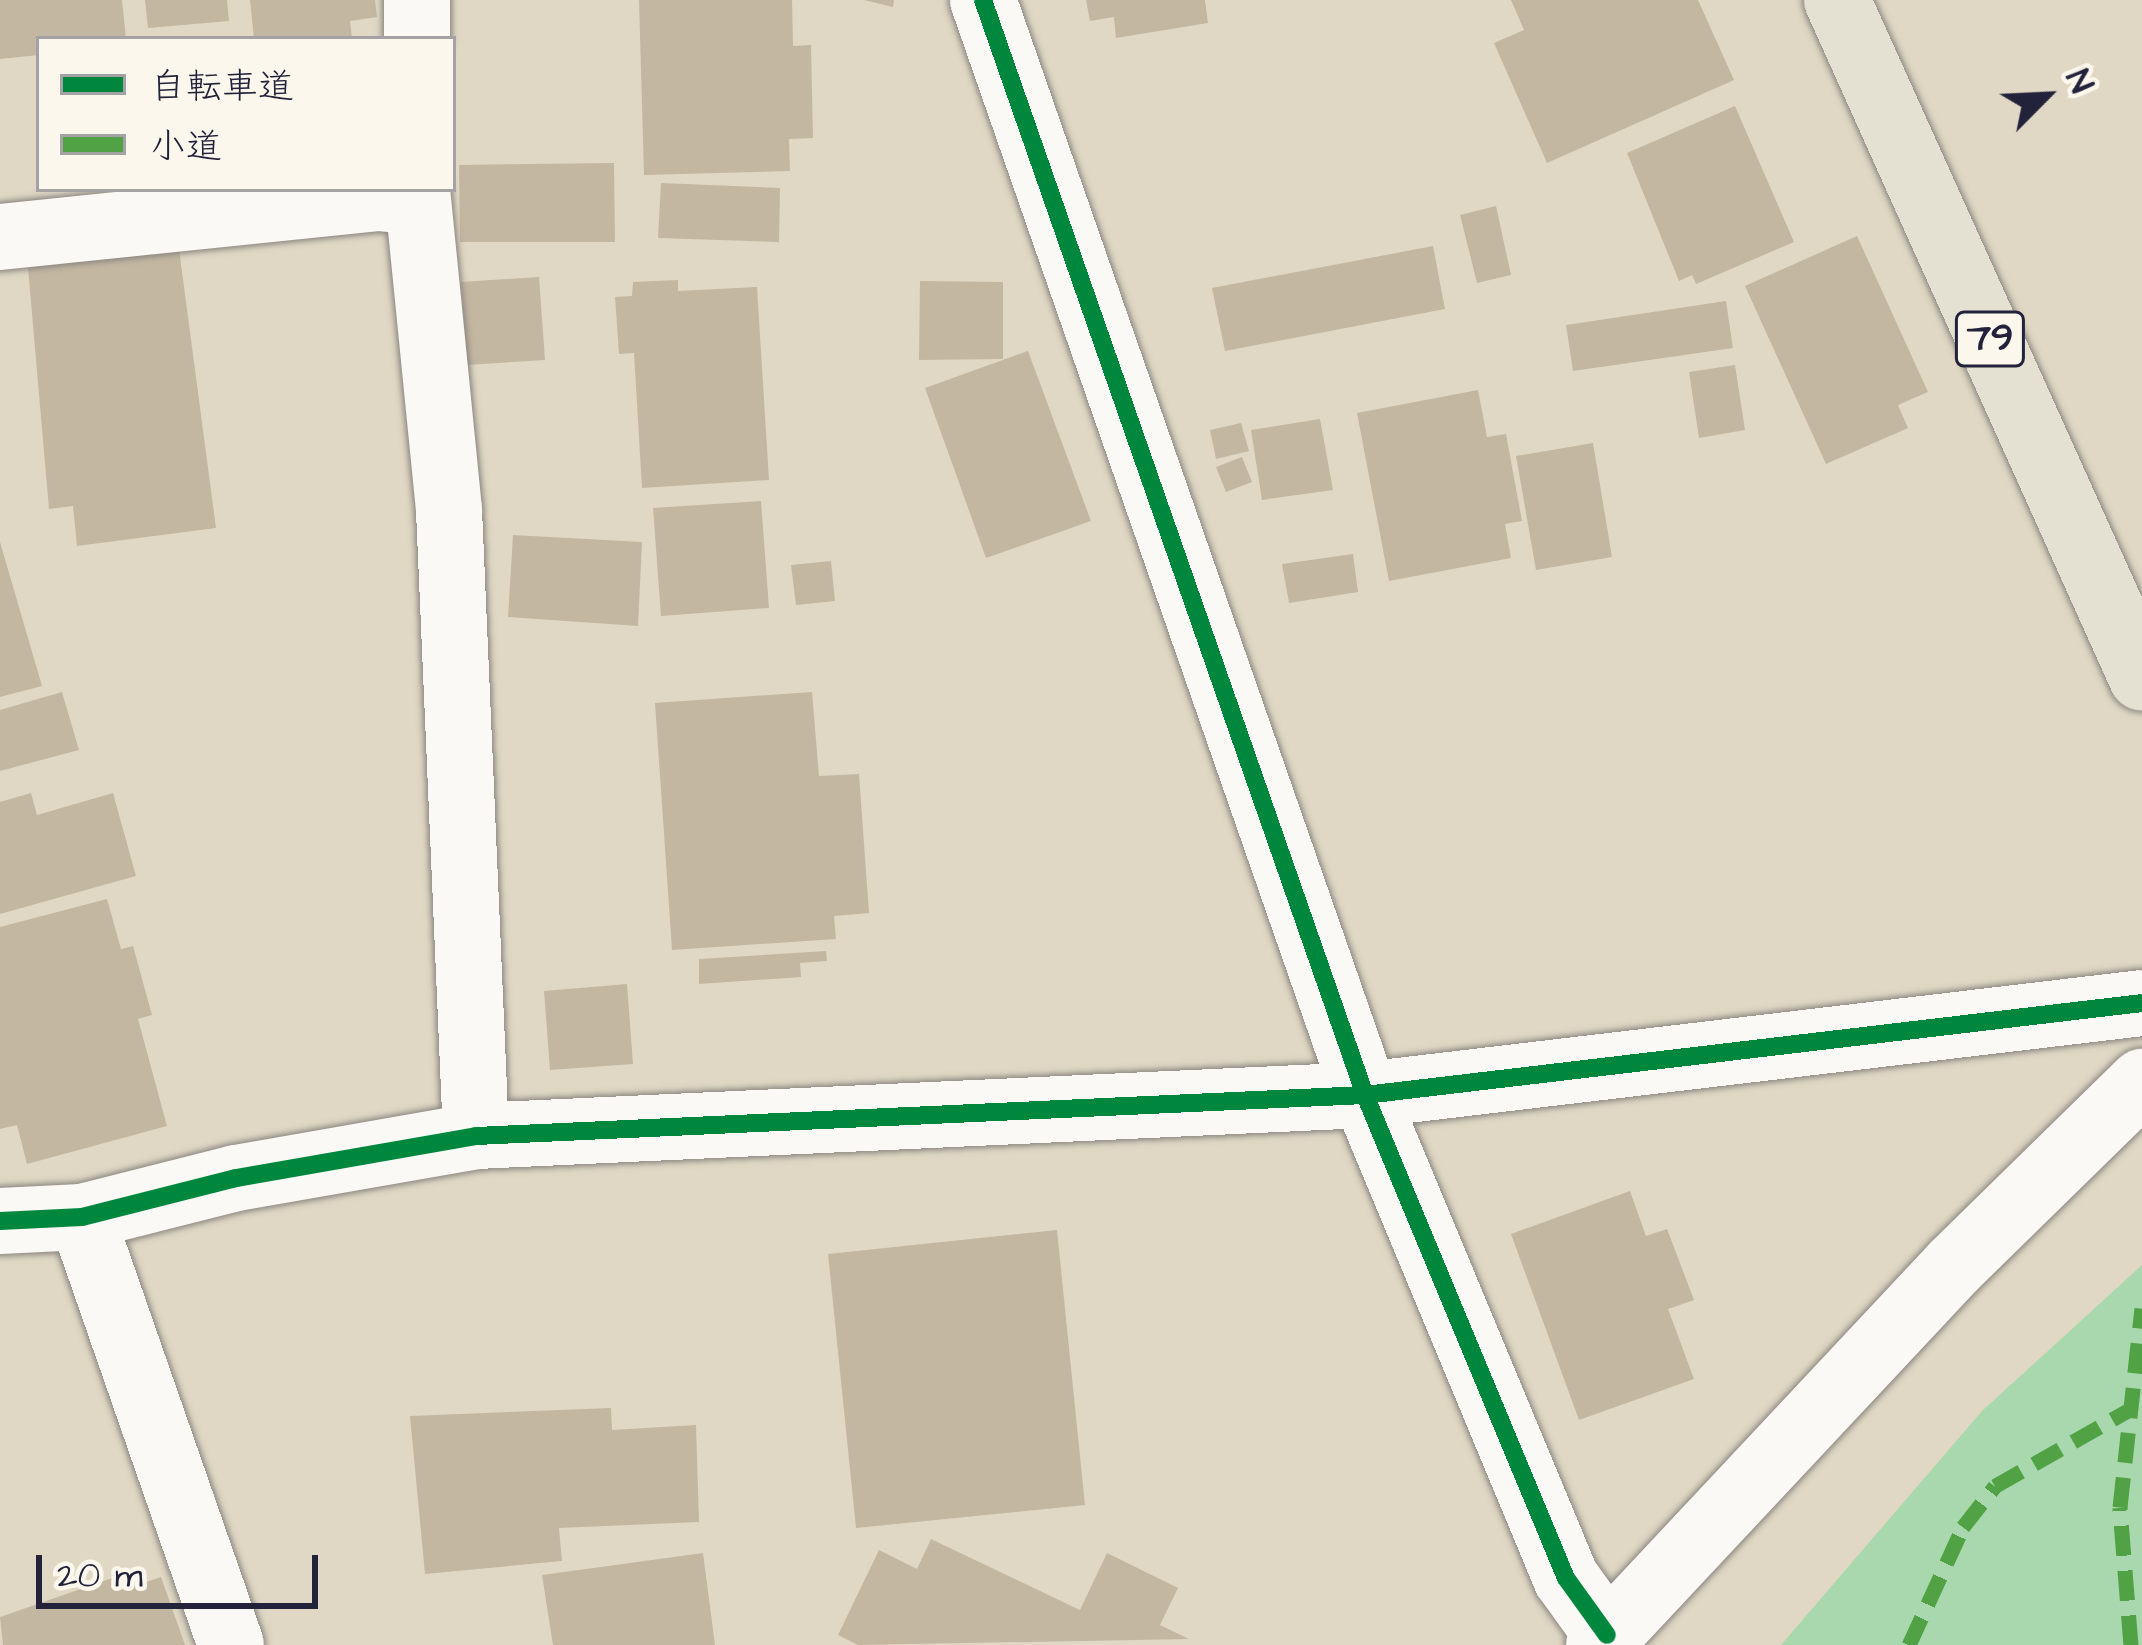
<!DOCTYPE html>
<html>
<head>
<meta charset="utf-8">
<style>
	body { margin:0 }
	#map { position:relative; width:2142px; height:1645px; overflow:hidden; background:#e0d8c4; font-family:"Architects Daughter","Klee One",sans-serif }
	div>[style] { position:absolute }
	.green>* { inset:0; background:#a9d7ae }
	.building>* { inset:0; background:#c4b7a2 }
	.roads { filter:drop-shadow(0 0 3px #8a8680) drop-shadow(0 0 3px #8a8680) }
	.minor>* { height:66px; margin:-33px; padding:0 33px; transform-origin:33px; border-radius:33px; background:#faf9f6 }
	.major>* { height:66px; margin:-33px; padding:0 33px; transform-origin:33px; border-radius:33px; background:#e4e0d2 }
	.quiet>* { height:15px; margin-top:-7.5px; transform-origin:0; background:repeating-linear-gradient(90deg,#50a245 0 30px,transparent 0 45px) }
	.cycleway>* { height:18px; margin:-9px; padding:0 9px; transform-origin:9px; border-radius:9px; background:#00873e }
	span { translate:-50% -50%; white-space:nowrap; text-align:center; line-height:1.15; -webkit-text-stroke:10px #fbf7ec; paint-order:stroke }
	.shield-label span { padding:3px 9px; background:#fbf7ec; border:3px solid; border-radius:9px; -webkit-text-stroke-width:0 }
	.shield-label { font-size:39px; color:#22223b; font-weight:700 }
	.legend { position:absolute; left:36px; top:36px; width:420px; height:156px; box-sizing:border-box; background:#fbf7ec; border:3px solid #a4a2a5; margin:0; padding:15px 21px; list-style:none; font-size:36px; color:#22223b }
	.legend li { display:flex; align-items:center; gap:24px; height:60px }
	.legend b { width:60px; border:3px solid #a4a2a5 }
	.north { position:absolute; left:1986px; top:36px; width:120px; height:120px; -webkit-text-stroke:9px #fbf7ec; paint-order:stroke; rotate:66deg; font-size:33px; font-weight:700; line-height:48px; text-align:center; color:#22223b }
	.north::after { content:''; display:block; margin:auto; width:42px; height:54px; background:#22223b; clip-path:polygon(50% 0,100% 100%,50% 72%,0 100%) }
	.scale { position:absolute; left:36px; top:1555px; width:282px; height:54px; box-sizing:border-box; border:6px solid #22223b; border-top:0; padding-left:15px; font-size:36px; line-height:42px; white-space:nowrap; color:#22223b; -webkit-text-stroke:9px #fbf7ec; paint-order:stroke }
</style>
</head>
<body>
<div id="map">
	<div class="green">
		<i style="clip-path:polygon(2142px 1265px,2142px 1645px,1781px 1645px,1982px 1411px)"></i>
	</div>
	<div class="building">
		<i style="clip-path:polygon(0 0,122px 0,126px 39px,39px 39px,39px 55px,0 59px)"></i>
		<i style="clip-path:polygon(145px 0,227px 0,229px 21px,148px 28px)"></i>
		<i style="clip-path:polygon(250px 0,375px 0,377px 17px,350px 21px,352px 39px,254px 39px)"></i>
		<i style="clip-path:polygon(639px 0,792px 0,793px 46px,811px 45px,813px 138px,789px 139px,790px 171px,644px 175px)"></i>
		<i style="clip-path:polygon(864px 0,894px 0,893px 7px)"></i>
		<i style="clip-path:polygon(1086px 0,1205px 0,1208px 23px,1116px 38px,1114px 17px,1090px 21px)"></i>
		<i style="clip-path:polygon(1511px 0,1698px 0,1734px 80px,1547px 163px,1494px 43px,1524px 30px)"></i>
		<i style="clip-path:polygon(1735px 106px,1794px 242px,1696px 284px,1692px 275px,1679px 281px,1627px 153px)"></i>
		<i style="clip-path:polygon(614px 163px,615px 242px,460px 242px,459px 165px)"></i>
		<i style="clip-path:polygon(661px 183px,780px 188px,779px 242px,658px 238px)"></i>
		<i style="clip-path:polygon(1496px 206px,1511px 275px,1477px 283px,1460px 215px)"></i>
		<i style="clip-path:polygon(1857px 236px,1928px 392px,1898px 405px,1908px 428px,1826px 464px,1745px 286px)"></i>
		<i style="clip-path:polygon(1433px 246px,1445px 309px,1225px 351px,1212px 288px)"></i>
		<i style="clip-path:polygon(179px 249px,216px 528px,77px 546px,73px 506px,49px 509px,28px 268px)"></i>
		<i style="clip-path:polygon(539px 277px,545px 360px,467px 365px,461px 282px)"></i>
		<i style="clip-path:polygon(678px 280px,678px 291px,757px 287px,769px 480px,642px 488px,634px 353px,619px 354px,615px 297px,632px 296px,633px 282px)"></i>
		<i style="clip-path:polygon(920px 281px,1003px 282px,1003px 359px,919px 360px)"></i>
		<i style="clip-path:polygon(1726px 301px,1733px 348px,1573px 371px,1566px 325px)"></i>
		<i style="clip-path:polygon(1028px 351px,1091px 521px,986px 558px,925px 388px)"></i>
		<i style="clip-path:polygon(1735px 365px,1745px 430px,1699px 438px,1689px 372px)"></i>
		<i style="clip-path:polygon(1478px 390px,1487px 437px,1506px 434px,1522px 521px,1505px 524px,1511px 558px,1389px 581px,1357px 413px)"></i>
		<i style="clip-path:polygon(1320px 419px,1333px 490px,1262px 500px,1251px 430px)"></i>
		<i style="clip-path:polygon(1241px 423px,1249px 451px,1216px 459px,1210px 430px)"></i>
		<i style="clip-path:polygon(1593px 443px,1612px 557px,1536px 570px,1516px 456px)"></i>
		<i style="clip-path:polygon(1242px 457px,1252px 482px,1226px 492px,1216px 467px)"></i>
		<i style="clip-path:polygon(761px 501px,769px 608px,661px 616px,653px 508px)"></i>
		<i style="clip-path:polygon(513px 535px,642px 542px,638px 626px,508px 617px)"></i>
		<i style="clip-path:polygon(0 542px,42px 686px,0 697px)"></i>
		<i style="clip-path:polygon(1353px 554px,1358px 592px,1289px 603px,1282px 564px)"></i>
		<i style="clip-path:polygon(831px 561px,835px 601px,796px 605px,791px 565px)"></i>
		<i style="clip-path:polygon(62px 692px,79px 750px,0 771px,0 710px)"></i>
		<i style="clip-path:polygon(812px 692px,819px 776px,859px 774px,869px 913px,834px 916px,836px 939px,672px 950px,655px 703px)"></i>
		<i style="clip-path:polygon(31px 793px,37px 815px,113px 793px,136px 876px,0 914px,0 802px)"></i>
		<i style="clip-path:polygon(107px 899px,121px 949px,133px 946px,152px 1015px,138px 1019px,167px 1126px,27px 1164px,17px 1125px,0 1129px,0 927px)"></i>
		<i style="clip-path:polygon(826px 951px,827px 961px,800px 963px,801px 977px,699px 984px,699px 959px)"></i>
		<i style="clip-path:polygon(627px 984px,633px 1064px,550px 1070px,544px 991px)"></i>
		<i style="clip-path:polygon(1630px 1191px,1646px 1236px,1667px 1229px,1694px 1300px,1668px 1309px,1694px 1379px,1579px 1420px,1511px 1234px)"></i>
		<i style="clip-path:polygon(1057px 1230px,1085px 1505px,856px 1528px,828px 1254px)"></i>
		<i style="clip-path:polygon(611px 1408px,612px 1430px,696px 1425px,699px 1522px,559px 1528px,562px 1561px,425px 1574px,410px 1416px)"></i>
		<i style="clip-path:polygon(931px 1539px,1080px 1610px,1107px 1553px,1178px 1588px,1160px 1625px,1189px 1639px,858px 1645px,838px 1635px,879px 1550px,917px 1569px)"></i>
		<i style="clip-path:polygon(703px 1553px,715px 1645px,553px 1645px,542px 1575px)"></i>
		<i style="clip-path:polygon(121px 1575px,125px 1589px,161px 1577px,185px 1645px,3px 1645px,0 1617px)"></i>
	</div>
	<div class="roads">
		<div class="minor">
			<i style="left:417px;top:0;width:39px;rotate:90deg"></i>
			<i style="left:983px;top:0;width:1160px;rotate:70.77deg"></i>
			<i style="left:1365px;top:1095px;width:523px;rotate:67.41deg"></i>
			<i style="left:1566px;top:1578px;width:70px;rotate:54.3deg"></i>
			<i style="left:417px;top:189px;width:323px;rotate:84.3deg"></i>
			<i style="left:449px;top:510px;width:627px;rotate:87.53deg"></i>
			<i style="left:0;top:237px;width:381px;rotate:-5.9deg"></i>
			<i style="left:379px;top:198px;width:38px;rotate:6deg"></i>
			<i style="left:82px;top:1217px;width:453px;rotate:70.8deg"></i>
			<i style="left:0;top:1221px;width:82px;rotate:-2.8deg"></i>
			<i style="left:82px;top:1217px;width:159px;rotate:-14.2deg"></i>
			<i style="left:236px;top:1178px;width:244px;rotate:-9.9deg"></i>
			<i style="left:476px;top:1136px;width:890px;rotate:-2.64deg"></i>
			<i style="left:1365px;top:1095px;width:782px;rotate:-6.75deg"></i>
			<i style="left:1599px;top:1645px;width:521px;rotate:-46.87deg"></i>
			<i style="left:1955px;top:1265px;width:262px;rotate:-44.4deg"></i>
		</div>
		<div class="major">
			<i style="left:1837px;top:0;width:743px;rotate:65.78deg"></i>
		</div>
	</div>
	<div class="quiet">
		<i style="left:1909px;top:1645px;width:130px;rotate:-65.4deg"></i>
		<i style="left:1963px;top:1527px;width:52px;rotate:-52deg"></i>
		<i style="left:1995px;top:1486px;width:152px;rotate:-29.6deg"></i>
		<i style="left:2131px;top:1645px;width:138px;rotate:-94.6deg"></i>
		<i style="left:2120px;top:1507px;width:200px;rotate:-83.7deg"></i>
	</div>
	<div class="cycleway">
		<i style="left:983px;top:0;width:1160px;rotate:70.77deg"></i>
		<i style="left:1365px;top:1095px;width:523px;rotate:67.41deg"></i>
		<i style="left:1566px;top:1578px;width:70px;rotate:54.3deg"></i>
		<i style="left:0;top:1221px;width:82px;rotate:-2.8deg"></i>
		<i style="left:82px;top:1217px;width:159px;rotate:-14.2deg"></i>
		<i style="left:236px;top:1178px;width:244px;rotate:-9.9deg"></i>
		<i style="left:476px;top:1136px;width:890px;rotate:-2.64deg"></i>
		<i style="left:1365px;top:1095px;width:782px;rotate:-6.75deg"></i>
	</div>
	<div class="shield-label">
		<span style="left:1990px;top:339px">79</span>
	</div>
	<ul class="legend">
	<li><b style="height:15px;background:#00873e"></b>自転車道</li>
	<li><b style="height:15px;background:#50a245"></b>小道</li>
	</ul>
	<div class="north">N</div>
	<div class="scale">20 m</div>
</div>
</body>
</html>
